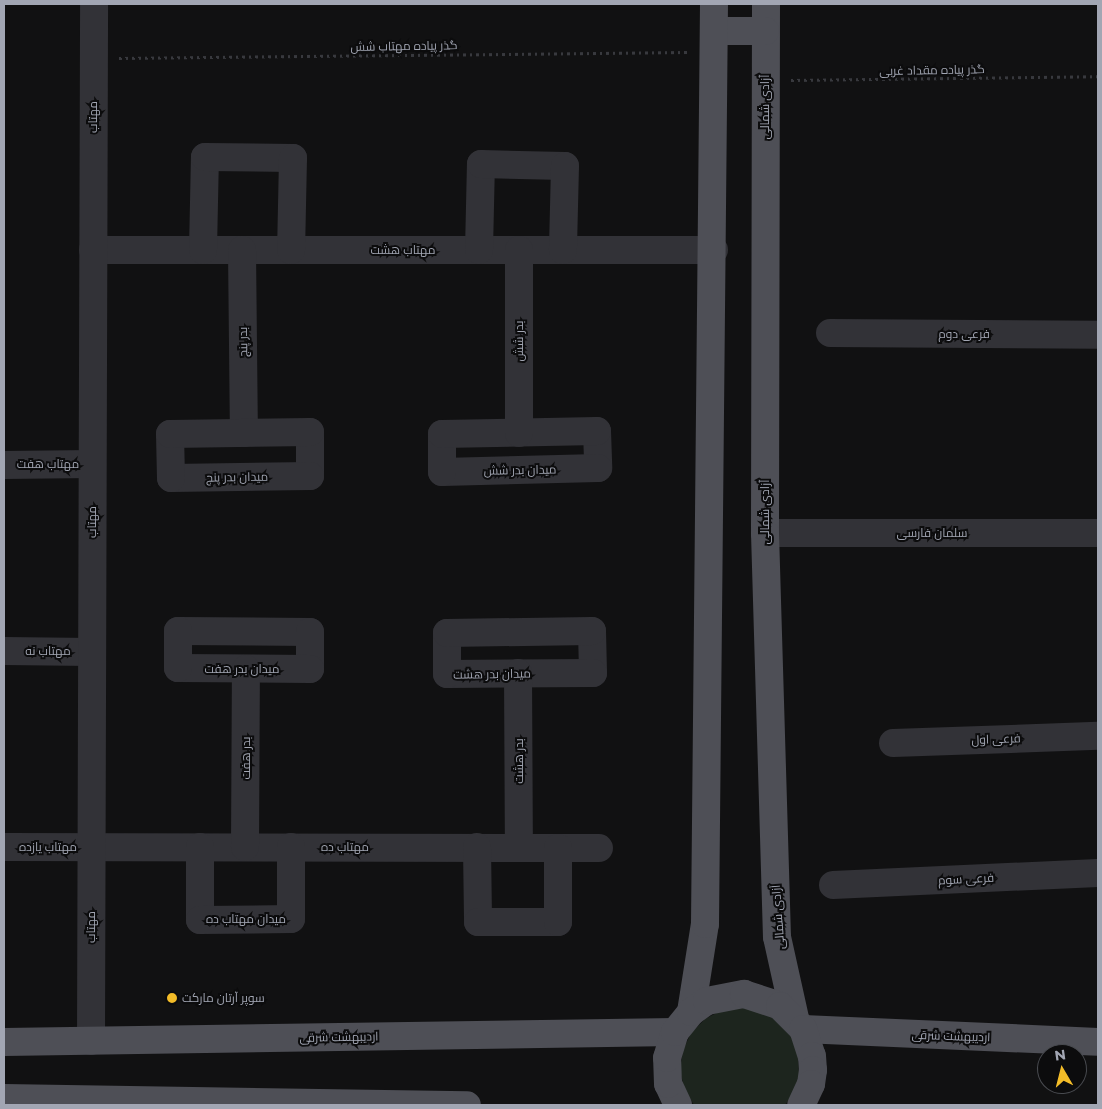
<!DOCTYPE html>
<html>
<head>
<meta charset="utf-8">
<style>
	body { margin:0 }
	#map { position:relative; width:1102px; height:1109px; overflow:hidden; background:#111112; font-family:Montserrat,Cairo,sans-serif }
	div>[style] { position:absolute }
	.green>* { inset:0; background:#1d251e }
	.path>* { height:3px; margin-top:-1.5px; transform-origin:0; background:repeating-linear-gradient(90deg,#38393e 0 2.5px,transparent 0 6.5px) }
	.minor>* { height:28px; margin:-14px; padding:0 14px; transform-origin:14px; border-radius:14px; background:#323237 }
	.major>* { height:28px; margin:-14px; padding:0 14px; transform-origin:14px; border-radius:14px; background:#4e4f56 }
	.dots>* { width:14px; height:14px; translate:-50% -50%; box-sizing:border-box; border:2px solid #0c0c0d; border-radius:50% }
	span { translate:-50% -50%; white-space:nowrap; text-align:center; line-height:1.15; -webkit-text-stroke:4px #0c0c0d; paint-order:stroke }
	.street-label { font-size:12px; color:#a2a6b3 }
	.poi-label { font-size:12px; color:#a2a6b3 }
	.left { translate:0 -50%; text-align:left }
	.frame { position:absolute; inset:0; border:5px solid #a2a6b3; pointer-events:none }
	.north { position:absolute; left:1037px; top:1044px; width:50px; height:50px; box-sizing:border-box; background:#0c0c0d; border:1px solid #484a4f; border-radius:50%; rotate:352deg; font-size:14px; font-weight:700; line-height:20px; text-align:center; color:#a2a6b3 }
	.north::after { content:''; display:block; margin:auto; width:18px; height:22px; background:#f3bc28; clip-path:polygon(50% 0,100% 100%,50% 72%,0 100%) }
</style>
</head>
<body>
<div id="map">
	<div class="green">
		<i style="clip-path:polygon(741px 1007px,761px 1011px,778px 1021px,791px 1036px,798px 1054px,799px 1074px,794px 1093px,785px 1105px,694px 1105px,684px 1088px,680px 1070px,683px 1050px,691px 1033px,705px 1019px,722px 1010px)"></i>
	</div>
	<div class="path">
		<i style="left:119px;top:58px;width:569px;rotate:-0.6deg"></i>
		<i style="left:791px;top:80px;width:307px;rotate:-0.7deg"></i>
	</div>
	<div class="minor">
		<i style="left:93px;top:250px;width:621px"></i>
		<i style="left:203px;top:250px;width:93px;rotate:-88.8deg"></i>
		<i style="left:205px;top:157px;width:88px;rotate:0.7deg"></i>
		<i style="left:293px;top:158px;width:92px;rotate:91.2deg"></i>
		<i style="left:242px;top:250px;width:183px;rotate:89.4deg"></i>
		<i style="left:479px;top:250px;width:86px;rotate:-88.7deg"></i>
		<i style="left:481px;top:164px;width:84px;rotate:1.4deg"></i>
		<i style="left:565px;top:166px;width:84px;rotate:91.4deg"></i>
		<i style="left:830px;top:333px;width:268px;rotate:0.4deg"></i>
		<i style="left:597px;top:431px;width:37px;rotate:88deg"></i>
		<i style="left:598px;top:468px;width:156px;rotate:178.5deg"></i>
		<i style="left:442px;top:472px;width:38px;rotate:-90deg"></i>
		<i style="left:442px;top:434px;width:155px;rotate:-1.1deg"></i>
		<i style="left:310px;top:432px;width:44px;rotate:90deg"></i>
		<i style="left:310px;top:476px;width:139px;rotate:179.2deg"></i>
		<i style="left:171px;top:478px;width:44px;rotate:-91.3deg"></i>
		<i style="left:170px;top:434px;width:140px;rotate:-0.8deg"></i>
		<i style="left:519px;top:433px;width:183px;rotate:-90deg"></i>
		<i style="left:4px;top:465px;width:88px;rotate:-0.7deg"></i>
		<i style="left:765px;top:533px;width:333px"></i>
		<i style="left:178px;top:631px;width:132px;rotate:0.4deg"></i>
		<i style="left:310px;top:632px;width:37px;rotate:90deg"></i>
		<i style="left:310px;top:669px;width:132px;rotate:-179.6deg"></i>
		<i style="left:178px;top:668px;width:37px;rotate:-90deg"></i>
		<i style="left:592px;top:631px;width:42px;rotate:88.6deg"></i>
		<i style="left:593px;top:673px;width:146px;rotate:179.6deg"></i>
		<i style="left:447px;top:674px;width:41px;rotate:-90deg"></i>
		<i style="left:447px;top:633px;width:145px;rotate:-0.8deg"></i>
		<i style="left:4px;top:651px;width:88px;rotate:0.7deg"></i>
		<i style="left:518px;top:673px;width:175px;rotate:89.7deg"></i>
		<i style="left:893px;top:743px;width:205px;rotate:-2deg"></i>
		<i style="left:4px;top:847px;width:595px;rotate:0.1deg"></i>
		<i style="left:200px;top:847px;width:73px;rotate:90deg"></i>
		<i style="left:200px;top:920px;width:91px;rotate:-0.6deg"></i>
		<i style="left:291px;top:919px;width:72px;rotate:-90deg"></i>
		<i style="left:245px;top:847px;width:178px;rotate:-89.7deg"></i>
		<i style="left:477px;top:847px;width:75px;rotate:89.2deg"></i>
		<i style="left:478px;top:922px;width:80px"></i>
		<i style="left:558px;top:922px;width:74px;rotate:-90deg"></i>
		<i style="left:833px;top:885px;width:265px;rotate:-2.6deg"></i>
		<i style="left:91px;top:1041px;width:1037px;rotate:-89.83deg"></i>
	</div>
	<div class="major">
		<i style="left:766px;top:4px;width:529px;rotate:90.11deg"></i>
		<i style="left:765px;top:533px;width:404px;rotate:88.3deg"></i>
		<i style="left:777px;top:937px;width:83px;rotate:77.5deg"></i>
		<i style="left:714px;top:31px;width:51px"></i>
		<i style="left:691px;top:1012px;width:89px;rotate:-81deg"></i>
		<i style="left:705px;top:924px;width:920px;rotate:-89.44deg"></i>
		<i style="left:803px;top:1029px;width:295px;rotate:2.5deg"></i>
		<i style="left:4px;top:1042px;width:671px;rotate:-0.85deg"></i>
		<i style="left:4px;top:1098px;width:463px;rotate:0.9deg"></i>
		<i style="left:678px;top:1105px;width:23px;rotate:-115deg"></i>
		<i style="left:668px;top:1084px;width:26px;rotate:-92deg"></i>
		<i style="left:667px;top:1058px;width:27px;rotate:-73deg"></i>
		<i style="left:675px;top:1032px;width:26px;rotate:-51deg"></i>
		<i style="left:691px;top:1012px;width:19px;rotate:-35deg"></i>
		<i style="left:707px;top:1001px;width:38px;rotate:-11deg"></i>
		<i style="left:744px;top:994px;width:38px;rotate:18deg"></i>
		<i style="left:780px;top:1006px;width:33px;rotate:45deg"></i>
		<i style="left:803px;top:1029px;width:28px;rotate:72deg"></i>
		<i style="left:812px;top:1056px;width:14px;rotate:86deg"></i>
		<i style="left:813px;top:1070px;width:14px;rotate:98deg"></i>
		<i style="left:811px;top:1084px;width:23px;rotate:115deg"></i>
	</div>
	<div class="dots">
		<i style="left:172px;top:998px;background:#f3bc28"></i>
	</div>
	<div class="street-label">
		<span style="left:404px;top:46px;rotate:-1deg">گذر پیاده مهتاب شش</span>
		<span style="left:932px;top:70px;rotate:-1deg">گذر پیاده مقداد غربی</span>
		<span style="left:765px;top:107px;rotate:-90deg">آزادی شمالی</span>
		<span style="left:93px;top:117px;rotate:-90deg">مهتاب</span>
		<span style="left:403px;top:250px">مهتاب هشت</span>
		<span style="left:964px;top:334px">فرعی دوم</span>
		<span style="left:519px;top:341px;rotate:-90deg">بدر شش</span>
		<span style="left:243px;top:342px;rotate:-91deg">بدر پنج</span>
		<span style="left:48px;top:464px">مهتاب هفت</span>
		<span style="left:520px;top:470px;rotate:-1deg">میدان بدر شش</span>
		<span style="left:237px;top:477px;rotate:-1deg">میدان بدر پنج</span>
		<span style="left:765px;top:512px;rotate:-90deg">آزادی شمالی</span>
		<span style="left:92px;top:522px;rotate:-90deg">مهتاب</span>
		<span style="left:932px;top:533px">سلمان فارسی</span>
		<span style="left:48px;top:651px">مهتاب نه</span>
		<span style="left:242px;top:669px">میدان بدر هفت</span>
		<span style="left:492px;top:674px;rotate:-1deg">میدان بدر هشت</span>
		<span style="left:996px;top:739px;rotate:-2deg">فرعی اول</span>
		<span style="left:246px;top:758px;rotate:-90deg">بدر هفت</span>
		<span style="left:519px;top:761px;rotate:-90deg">بدر هشت</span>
		<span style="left:48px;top:847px">مهتاب یازده</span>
		<span style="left:345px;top:847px">مهتاب ده</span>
		<span style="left:966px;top:879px;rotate:-3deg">فرعی سوم</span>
		<span style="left:778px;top:917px;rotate:-94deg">آزادی شمالی</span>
		<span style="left:246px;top:919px">میدان مهتاب ده</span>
		<span style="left:91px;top:927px;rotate:-90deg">مهتاب</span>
		<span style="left:951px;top:1036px;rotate:2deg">اردیبهشت شرقی</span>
		<span style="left:339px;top:1037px;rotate:-1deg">اردیبهشت شرقی</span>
	</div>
	<div class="poi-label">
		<span class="left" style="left:182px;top:998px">سوپر آرتان مارکت</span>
	</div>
	<div class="frame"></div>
	<div class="north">N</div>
</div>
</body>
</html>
